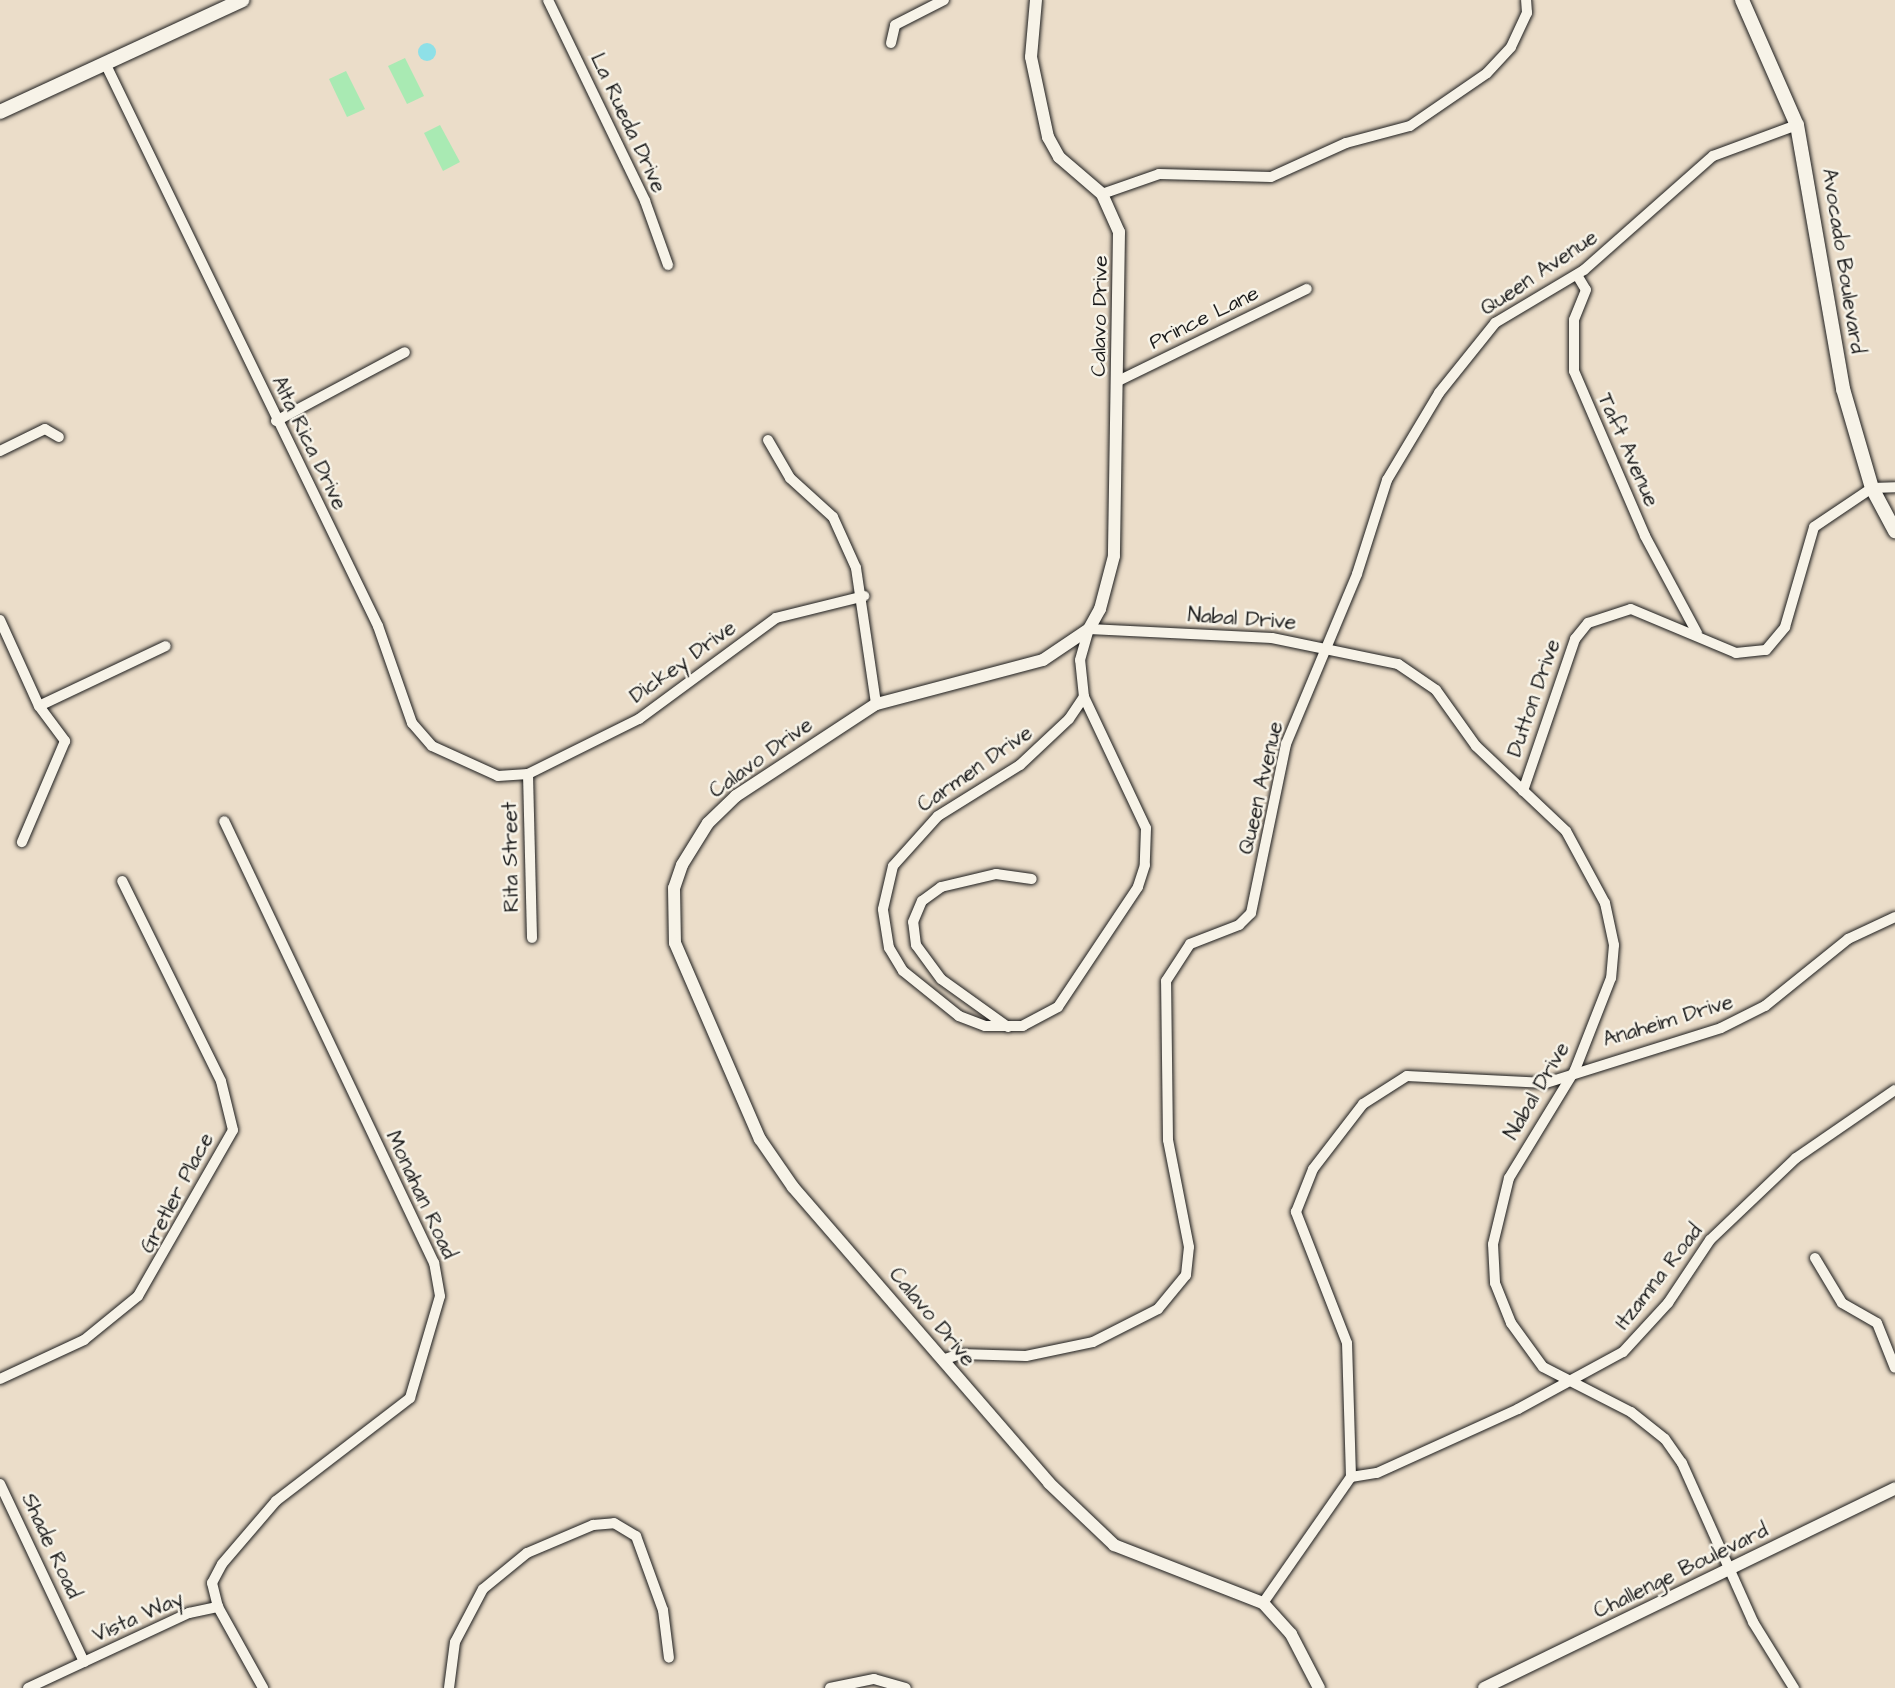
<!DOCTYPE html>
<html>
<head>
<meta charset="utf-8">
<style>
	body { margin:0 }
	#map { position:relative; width:1895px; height:1688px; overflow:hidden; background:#ebddc9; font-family:"Architects Daughter",sans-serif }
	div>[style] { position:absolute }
	.green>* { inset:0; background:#a9eab3 }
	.water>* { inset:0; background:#8ee0e7 }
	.round { border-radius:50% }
	.roads { filter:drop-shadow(0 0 2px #1c1c1c) drop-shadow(0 0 2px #1c1c1c) }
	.minor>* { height:10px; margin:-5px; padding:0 5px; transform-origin:5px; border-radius:5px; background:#f7f3e8 }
	.tertiary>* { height:12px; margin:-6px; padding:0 6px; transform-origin:6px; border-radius:6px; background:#f7f3e8 }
	.secondary>* { height:14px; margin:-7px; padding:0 7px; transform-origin:7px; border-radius:7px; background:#f7f3e8 }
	span { translate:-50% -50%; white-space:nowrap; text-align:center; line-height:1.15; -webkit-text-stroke:5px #f7f3e8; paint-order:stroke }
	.street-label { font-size:21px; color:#1c1c1c }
</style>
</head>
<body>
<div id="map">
	<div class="green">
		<i style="clip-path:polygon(405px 58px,424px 96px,407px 104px,388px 66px)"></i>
		<i style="clip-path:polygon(346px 71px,365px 109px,347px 117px,329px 79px)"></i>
		<i style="clip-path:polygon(440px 125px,460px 162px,443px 171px,424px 133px)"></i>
	</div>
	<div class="water">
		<i class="round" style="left:418px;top:43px;width:18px;height:18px"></i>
	</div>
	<div class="roads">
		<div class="minor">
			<i style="left:548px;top:0;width:223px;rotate:64.2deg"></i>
			<i style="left:645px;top:201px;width:68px;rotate:70.2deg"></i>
			<i style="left:891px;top:43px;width:18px;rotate:-77deg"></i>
			<i style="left:895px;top:25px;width:55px;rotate:-27deg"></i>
			<i style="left:105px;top:63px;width:626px;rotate:64.13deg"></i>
			<i style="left:378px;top:626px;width:103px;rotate:70.7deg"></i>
			<i style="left:412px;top:723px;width:30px;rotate:49deg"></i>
			<i style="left:432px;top:746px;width:72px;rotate:24.4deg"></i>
			<i style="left:498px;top:776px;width:30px;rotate:-4deg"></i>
			<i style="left:528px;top:774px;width:124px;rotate:-26.4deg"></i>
			<i style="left:639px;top:719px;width:170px;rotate:-36.4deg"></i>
			<i style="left:776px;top:618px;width:91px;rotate:-14deg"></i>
			<i style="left:1102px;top:194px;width:60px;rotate:-19.3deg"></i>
			<i style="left:1159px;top:174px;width:112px;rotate:1.5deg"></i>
			<i style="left:1271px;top:177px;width:82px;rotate:-24.4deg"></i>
			<i style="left:1346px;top:143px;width:66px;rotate:-14.9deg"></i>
			<i style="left:1410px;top:126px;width:93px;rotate:-34.5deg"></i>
			<i style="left:1487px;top:73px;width:35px;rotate:-47deg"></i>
			<i style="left:1511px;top:47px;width:38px;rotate:-65deg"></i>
			<i style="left:1527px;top:13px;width:13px;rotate:-94deg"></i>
			<i style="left:1577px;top:275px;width:17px;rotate:59deg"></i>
			<i style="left:1586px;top:290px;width:32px;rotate:112deg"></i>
			<i style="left:1574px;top:320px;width:51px;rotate:90deg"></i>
			<i style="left:1574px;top:371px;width:180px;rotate:66.7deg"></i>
			<i style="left:1645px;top:536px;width:110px;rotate:61.8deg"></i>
			<i style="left:1118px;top:381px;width:210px;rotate:-26deg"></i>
			<i style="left:276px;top:421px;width:146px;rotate:-28.1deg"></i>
			<i style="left:768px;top:440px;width:44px;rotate:59.9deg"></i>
			<i style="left:790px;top:478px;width:58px;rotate:42.2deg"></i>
			<i style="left:833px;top:517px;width:56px;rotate:65.7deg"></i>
			<i style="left:856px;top:568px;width:137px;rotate:81.6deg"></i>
			<i style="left:0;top:451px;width:50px;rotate:-26.1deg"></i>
			<i style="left:45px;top:429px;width:16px;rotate:30deg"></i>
			<i style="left:0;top:620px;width:94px;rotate:65.6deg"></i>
			<i style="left:39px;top:706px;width:44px;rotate:53.4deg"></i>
			<i style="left:65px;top:741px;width:110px;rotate:113.1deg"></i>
			<i style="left:1084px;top:697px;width:145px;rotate:64.7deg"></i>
			<i style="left:1146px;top:828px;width:37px;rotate:92deg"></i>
			<i style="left:1145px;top:865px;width:23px;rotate:108deg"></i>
			<i style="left:1138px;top:887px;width:144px;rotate:123.7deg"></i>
			<i style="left:1058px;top:1007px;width:40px;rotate:152deg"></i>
			<i style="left:1023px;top:1026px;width:38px;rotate:180deg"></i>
			<i style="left:985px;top:1026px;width:28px;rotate:-159deg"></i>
			<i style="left:959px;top:1016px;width:72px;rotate:-141.2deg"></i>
			<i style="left:903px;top:971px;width:27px;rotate:-121deg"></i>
			<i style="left:889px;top:948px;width:39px;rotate:-99deg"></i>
			<i style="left:883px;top:909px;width:44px;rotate:-76.9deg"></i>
			<i style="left:893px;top:866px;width:67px;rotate:-48deg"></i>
			<i style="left:938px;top:816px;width:97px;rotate:-31.9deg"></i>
			<i style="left:1020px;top:765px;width:67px;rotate:-43.2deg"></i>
			<i style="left:1069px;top:719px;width:27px;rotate:-56deg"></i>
			<i style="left:1084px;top:697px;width:37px;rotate:-96deg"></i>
			<i style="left:1080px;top:660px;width:32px;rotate:-74deg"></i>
			<i style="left:1089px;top:629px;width:183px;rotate:2.8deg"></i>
			<i style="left:1272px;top:638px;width:129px;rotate:11.7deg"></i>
			<i style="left:1398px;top:664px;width:46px;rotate:34.4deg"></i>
			<i style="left:1436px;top:690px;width:69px;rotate:54.5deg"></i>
			<i style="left:1476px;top:746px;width:124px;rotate:43.4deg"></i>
			<i style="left:1566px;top:831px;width:82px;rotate:61.6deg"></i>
			<i style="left:1605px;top:903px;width:43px;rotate:77.9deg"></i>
			<i style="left:1614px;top:945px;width:33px;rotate:95deg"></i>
			<i style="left:1611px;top:978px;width:99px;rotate:111.4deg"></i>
			<i style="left:1575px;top:1070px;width:127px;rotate:121.4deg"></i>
			<i style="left:1509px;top:1178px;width:68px;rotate:103.6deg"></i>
			<i style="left:1493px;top:1244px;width:39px;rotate:87deg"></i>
			<i style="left:1495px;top:1283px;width:43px;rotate:68.2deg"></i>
			<i style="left:1511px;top:1323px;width:54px;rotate:54deg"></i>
			<i style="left:1543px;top:1367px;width:99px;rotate:27.1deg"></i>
			<i style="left:1631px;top:1412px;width:43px;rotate:38.5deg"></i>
			<i style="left:1665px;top:1439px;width:29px;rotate:55deg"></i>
			<i style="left:1682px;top:1463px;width:174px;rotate:65.9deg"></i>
			<i style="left:1753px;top:1622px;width:78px;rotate:58.2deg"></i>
			<i style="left:39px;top:706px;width:140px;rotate:-25.3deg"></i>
			<i style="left:528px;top:774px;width:164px;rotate:88.6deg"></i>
			<i style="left:1523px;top:791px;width:161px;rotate:-71.1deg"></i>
			<i style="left:1575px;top:639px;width:21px;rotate:-51deg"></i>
			<i style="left:1588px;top:623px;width:45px;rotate:-18deg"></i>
			<i style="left:1631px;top:609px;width:114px;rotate:22.7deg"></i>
			<i style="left:1736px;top:653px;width:30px;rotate:-6deg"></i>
			<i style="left:1766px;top:650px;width:30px;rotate:-50deg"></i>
			<i style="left:1785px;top:627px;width:104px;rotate:-73.8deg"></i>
			<i style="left:1814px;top:527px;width:70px;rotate:-33.9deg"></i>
			<i style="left:1872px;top:488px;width:23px;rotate:-2deg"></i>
			<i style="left:1008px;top:1027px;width:82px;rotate:-144.4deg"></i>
			<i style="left:941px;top:979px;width:42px;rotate:-126.3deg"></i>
			<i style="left:916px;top:945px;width:23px;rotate:-97deg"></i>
			<i style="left:913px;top:922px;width:23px;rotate:-67deg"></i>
			<i style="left:922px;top:901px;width:24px;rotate:-36deg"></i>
			<i style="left:941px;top:887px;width:57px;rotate:-13.3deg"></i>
			<i style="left:996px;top:874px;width:36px;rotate:8deg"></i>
			<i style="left:1815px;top:1258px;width:52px;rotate:59deg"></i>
			<i style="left:1842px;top:1303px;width:40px;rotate:29.7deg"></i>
			<i style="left:1877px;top:1323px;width:48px;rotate:68.2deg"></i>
			<i style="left:942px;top:1360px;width:19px;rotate:-18deg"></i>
			<i style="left:960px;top:1354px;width:66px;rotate:1.7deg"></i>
			<i style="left:1026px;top:1356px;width:68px;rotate:-11.8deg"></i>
			<i style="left:1093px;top:1342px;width:73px;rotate:-26.9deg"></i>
			<i style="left:1158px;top:1309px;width:44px;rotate:-50.5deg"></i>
			<i style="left:1186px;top:1275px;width:28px;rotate:-84deg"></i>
			<i style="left:1189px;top:1247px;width:109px;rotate:-101.1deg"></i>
			<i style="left:1168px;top:1140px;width:159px;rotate:-90.7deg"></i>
			<i style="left:1166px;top:981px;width:44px;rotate:-57deg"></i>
			<i style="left:1190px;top:944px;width:53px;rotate:-21.2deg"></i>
			<i style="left:1239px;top:925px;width:17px;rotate:-45deg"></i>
			<i style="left:1251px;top:913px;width:173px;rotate:-78.3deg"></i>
			<i style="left:1286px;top:744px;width:184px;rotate:-67.3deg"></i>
			<i style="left:1357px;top:574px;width:99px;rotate:-72.3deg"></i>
			<i style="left:1387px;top:480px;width:101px;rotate:-59.1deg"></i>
			<i style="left:1439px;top:393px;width:90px;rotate:-51.3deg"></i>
			<i style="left:1495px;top:323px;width:104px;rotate:-30.8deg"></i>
			<i style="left:1584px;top:270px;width:172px;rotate:-41.5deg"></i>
			<i style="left:1713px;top:156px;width:90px;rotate:-20.3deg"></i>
			<i style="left:0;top:1379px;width:93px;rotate:-24.9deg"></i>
			<i style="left:84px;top:1340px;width:70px;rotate:-39.2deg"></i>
			<i style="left:138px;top:1296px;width:191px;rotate:-60.2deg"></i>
			<i style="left:233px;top:1130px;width:50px;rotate:-103.8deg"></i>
			<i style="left:221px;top:1081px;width:223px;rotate:-116.3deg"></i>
			<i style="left:1351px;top:1477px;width:26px;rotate:-9deg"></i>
			<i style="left:1377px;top:1473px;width:155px;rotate:-24.4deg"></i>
			<i style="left:1518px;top:1409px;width:119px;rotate:-28.5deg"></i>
			<i style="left:1623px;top:1352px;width:67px;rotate:-47.4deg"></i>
			<i style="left:1668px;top:1303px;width:76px;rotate:-56.3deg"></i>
			<i style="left:1710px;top:1240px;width:119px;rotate:-43.6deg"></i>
			<i style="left:1796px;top:1158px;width:120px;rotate:-34.5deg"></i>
			<i style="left:0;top:1484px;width:197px;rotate:64.7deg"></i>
			<i style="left:1263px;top:1603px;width:154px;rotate:-55.1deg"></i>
			<i style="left:1351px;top:1477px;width:134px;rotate:-91.7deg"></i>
			<i style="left:1347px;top:1343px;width:141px;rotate:-111.3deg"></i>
			<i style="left:1296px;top:1212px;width:46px;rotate:-68.4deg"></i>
			<i style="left:1313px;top:1169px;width:82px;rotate:-52.4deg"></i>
			<i style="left:1363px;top:1104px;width:52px;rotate:-32.5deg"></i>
			<i style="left:1407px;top:1076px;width:139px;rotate:2.9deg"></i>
			<i style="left:1546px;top:1083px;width:183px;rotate:-17.4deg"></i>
			<i style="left:1721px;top:1028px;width:49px;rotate:-26.6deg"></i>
			<i style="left:1765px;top:1006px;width:107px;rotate:-38.9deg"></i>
			<i style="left:1848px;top:939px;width:52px;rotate:-25.1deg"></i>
			<i style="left:218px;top:1607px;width:25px;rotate:-104deg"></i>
			<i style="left:212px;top:1583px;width:21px;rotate:-62deg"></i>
			<i style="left:222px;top:1564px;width:83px;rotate:-49.4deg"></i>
			<i style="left:276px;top:1501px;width:169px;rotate:-37.5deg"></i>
			<i style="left:410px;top:1398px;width:106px;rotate:-73.6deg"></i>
			<i style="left:440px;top:1296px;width:34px;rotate:-100deg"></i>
			<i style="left:434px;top:1263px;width:489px;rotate:-115.4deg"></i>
			<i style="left:28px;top:1688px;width:178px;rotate:-25deg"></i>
			<i style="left:189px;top:1613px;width:30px;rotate:-12deg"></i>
			<i style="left:218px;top:1607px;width:93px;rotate:60.9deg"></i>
			<i style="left:449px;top:1688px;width:46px;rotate:-82.6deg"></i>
			<i style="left:455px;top:1642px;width:60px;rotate:-62.2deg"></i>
			<i style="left:483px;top:1589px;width:57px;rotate:-39.3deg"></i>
			<i style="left:527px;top:1553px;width:72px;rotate:-23deg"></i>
			<i style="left:593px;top:1525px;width:21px;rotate:-5deg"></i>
			<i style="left:614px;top:1523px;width:26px;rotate:31deg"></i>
			<i style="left:636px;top:1536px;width:79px;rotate:70deg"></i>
			<i style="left:663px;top:1610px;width:48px;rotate:82.9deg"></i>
			<i style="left:830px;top:1688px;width:45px;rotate:-11.6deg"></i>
			<i style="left:874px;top:1679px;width:33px;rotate:16deg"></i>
		</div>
		<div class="tertiary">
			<i style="left:1036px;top:0;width:57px;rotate:95deg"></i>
			<i style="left:1031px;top:57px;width:82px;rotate:78deg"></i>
			<i style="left:1048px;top:137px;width:23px;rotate:61deg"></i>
			<i style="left:1059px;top:157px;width:57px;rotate:40.7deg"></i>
			<i style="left:1102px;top:194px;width:42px;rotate:65.9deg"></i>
			<i style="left:1119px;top:232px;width:324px;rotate:90.9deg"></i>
			<i style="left:1114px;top:556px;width:55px;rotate:104.8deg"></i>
			<i style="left:1100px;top:609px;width:23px;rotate:119deg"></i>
			<i style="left:1089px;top:629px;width:55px;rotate:146deg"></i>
			<i style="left:1043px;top:660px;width:173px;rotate:165.2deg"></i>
			<i style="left:876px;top:704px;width:168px;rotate:146.7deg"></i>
			<i style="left:736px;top:796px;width:39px;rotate:136deg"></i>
			<i style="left:708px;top:823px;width:49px;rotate:121.8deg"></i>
			<i style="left:682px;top:865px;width:24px;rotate:109deg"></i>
			<i style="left:674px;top:888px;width:55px;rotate:89deg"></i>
			<i style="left:675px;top:943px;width:214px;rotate:66.6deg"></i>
			<i style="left:760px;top:1139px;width:58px;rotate:55.5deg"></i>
			<i style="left:793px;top:1187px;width:391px;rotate:49.1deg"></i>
			<i style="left:1049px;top:1483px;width:90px;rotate:43.6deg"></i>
			<i style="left:1114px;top:1545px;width:160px;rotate:21.3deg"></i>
			<i style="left:1263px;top:1603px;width:42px;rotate:47.9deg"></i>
			<i style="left:1291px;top:1634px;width:61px;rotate:62.6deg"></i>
			<i style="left:1484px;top:1688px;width:457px;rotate:-25.9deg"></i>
		</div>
		<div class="secondary">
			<i style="left:1742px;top:0;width:137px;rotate:66.3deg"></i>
			<i style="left:1797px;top:125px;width:268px;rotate:80.1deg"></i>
			<i style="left:1843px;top:389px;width:103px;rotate:73.7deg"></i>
			<i style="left:1872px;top:488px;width:49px;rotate:61.9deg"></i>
			<i style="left:0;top:112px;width:267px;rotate:-24.8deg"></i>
		</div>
	</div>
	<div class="street-label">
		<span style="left:628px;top:123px;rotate:65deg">La Rueda Drive</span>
		<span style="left:1843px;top:261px;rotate:81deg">Avocado Boulevard</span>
		<span style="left:1539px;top:273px;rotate:-34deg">Queen Avenue</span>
		<span style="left:1100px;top:316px;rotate:-89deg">Calavo Drive</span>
		<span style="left:1204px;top:318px;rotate:-26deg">Prince Lane</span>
		<span style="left:309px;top:443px;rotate:64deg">Alta Rica Drive</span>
		<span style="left:1628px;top:450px;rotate:66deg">Taft Avenue</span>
		<span style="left:1242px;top:619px;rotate:4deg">Nabal Drive</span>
		<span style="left:683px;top:662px;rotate:-36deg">Dickey Drive</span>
		<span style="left:1534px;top:698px;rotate:-71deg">Dutton Drive</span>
		<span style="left:761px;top:758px;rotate:-36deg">Calavo Drive</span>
		<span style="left:975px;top:769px;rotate:-35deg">Carmen Drive</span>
		<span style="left:1261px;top:788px;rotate:-77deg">Queen Avenue</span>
		<span style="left:511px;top:857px;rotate:-91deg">Rita Street</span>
		<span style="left:1668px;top:1021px;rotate:-17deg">Anaheim Drive</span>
		<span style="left:1537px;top:1091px;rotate:-60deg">Nabal Drive</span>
		<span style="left:177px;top:1193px;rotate:-62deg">Gretler Place</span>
		<span style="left:421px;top:1195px;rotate:65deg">Monahan Road</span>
		<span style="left:1659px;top:1277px;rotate:-52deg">Itzamna Road</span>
		<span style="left:932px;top:1317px;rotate:50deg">Calavo Drive</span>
		<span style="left:51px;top:1546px;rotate:65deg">Shade Road</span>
		<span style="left:1681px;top:1571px;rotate:-26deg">Challenge Boulevard</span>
		<span style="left:138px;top:1617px;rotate:-24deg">Vista Way</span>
	</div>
</div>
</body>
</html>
